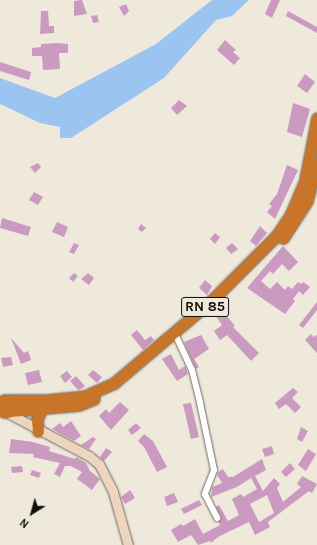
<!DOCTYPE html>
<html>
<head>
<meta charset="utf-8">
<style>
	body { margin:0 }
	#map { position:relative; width:317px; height:545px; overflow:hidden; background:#efe9dc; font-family:Karla,sans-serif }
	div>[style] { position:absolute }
	.water>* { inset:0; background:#9cc4f1 }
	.building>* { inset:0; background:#cb9ac0 }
	.roads { filter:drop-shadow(0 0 1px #6f6a5e) drop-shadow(0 0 1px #6f6a5e) }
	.street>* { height:6px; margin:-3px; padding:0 3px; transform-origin:3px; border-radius:3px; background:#fff }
	.secondary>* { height:9px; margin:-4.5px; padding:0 4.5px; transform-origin:4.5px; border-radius:4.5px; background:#eed5bf }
	.highway>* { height:11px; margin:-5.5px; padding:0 5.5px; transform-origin:5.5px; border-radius:5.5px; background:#c87429 }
	.highway>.ring { margin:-5.5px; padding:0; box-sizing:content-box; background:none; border:11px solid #c87429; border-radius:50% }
	span { translate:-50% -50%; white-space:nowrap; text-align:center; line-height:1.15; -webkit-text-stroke:3px #efe9dc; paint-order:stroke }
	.shield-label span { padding:1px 3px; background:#efe9dc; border:1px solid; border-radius:3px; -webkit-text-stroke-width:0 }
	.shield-label { font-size:14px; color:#100e0a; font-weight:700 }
	.north { position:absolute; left:12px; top:493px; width:40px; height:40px; -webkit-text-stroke:3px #efe9dc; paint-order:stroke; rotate:217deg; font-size:11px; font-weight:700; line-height:16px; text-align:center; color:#100e0a }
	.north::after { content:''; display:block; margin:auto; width:14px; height:18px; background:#100e0a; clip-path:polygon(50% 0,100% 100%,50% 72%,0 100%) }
</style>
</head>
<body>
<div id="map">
	<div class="water">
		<i style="clip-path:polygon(212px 0,249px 0,232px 16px,216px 20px,164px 78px,71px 138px,60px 138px,60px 127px,40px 123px,0 104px,0 78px,55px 98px,156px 44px)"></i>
	</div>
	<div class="building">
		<i style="clip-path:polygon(82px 0,87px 14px,74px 16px,74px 1px)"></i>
		<i style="clip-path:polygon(271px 0,280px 0,272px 18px,265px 14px)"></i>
		<i style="clip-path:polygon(126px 4px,129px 11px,124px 16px,119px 7px)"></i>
		<i style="clip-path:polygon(41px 11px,48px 11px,49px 26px,54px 26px,54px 33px,40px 34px)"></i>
		<i style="clip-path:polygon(288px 11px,317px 27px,317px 33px,286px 16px)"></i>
		<i style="clip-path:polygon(97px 15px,99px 22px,93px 23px,91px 16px)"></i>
		<i style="clip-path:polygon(225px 40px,236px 50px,233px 52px,240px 58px,234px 65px,217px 50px)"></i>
		<i style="clip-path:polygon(58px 43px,68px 44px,68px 53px,59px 53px,60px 69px,43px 70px,42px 56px,32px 56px,32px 48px,41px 47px,41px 44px)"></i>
		<i style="clip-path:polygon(0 62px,31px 72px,29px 80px,0 71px)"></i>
		<i style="clip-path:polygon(305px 74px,315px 82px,307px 93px,297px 86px)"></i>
		<i style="clip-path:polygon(179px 100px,187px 106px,177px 115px,171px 108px)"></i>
		<i style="clip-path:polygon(293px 103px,310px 109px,302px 137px,287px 132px)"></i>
		<i style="clip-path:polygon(38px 163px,41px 167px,35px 173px,30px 167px)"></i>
		<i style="clip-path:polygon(287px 165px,298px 170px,275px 219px,267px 212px,272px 206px,269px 204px,277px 194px)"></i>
		<i style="clip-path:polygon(34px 192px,43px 197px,38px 205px,29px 200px)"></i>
		<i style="clip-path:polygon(2px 218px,31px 227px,28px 236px,0 228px)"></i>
		<i style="clip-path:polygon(57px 222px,68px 227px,64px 237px,52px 232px)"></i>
		<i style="clip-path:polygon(141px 224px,146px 228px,142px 232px,138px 229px)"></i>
		<i style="clip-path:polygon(260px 226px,267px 233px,256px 246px,250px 241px)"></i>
		<i style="clip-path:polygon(215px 233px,220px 237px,215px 244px,210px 239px)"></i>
		<i style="clip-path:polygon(74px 243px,79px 245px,74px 254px,69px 252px)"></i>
		<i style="clip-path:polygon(232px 243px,238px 249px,231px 254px,226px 248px)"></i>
		<i style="clip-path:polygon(283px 246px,298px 262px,289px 271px,282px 264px,273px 274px,270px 271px,261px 281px,270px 289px,277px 282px,285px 290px,288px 286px,292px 289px,298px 282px,301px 284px,303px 282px,310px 287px,303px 295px,299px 291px,293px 299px,295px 301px,285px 314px,247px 288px)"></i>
		<i style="clip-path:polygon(74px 273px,78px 276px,73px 282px,69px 278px)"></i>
		<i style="clip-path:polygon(88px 273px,94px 278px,89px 285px,81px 279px)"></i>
		<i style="clip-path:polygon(205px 280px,212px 286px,207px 295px,199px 288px)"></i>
		<i style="clip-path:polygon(317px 302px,317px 310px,303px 328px,299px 325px)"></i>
		<i style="clip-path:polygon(222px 310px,235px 326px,233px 327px,259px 353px,251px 361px,227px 335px,220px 340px,214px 331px,222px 325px,215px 315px)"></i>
		<i style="clip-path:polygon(137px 330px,145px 340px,151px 336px,154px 340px,143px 350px,131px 335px)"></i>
		<i style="clip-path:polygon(311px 334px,314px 337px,317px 335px,317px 353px,305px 340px)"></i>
		<i style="clip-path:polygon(201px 335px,209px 349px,194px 359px,199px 367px,196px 369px,184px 342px)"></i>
		<i style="clip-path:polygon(11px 338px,24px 353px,28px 351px,31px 360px,21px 364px)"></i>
		<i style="clip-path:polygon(171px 354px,179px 370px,185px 366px,188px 374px,177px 381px,162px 359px)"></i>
		<i style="clip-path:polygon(11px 357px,13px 365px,3px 367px,1px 358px)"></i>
		<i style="clip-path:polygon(39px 370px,42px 382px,28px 385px,25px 373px)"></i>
		<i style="clip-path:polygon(93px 370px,102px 377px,97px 383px,88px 375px)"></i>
		<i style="clip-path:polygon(67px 371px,72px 377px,65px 383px,60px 376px)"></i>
		<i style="clip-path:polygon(76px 376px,85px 386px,81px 389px,78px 390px,70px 381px)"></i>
		<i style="clip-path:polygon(293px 388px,298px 392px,292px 398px,301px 407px,295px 413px,286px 404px,279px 409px,275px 403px)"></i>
		<i style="clip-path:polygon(120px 402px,129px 410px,111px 430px,99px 416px,106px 409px,109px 413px)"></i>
		<i style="clip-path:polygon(191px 403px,199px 437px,191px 439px,183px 404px)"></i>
		<i style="clip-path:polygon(71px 421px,81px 436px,74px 441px,52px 429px,60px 423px,63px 427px)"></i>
		<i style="clip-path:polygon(136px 423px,141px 428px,132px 435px,128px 430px)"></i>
		<i style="clip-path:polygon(301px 427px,308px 431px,302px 442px,297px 439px)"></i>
		<i style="clip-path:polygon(144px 434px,153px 441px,167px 467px,157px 472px,144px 447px,138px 441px)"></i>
		<i style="clip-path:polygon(93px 437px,96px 439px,89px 449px,81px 445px)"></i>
		<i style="clip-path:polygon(11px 439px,33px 442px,50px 447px,49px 451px,75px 459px,76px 457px,86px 463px,90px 471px,100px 479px,92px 490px,77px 479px,82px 472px,71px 466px,65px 466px,60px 477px,54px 474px,60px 463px,33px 457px,34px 454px,9px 453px)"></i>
		<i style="clip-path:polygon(272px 446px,274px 454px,265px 457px,262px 449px)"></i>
		<i style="clip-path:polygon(106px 448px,112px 452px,104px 461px,100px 457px)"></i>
		<i style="clip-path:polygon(308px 449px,316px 454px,306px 471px,298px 465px)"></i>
		<i style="clip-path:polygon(evenodd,262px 459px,266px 470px,255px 476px,263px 491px,274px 478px,280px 484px,277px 488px,283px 502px,301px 487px,297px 484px,302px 476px,317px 484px,312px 493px,309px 491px,268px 522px,270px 527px,255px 535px,249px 522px,218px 537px,211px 543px,210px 541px,198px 545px,191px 535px,178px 542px,171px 530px,181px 524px,183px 526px,195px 519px,203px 534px,220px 525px,218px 522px,221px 516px,216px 507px,219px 505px,228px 521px,239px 515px,232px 499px,241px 494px,243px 497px,257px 489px,251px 478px,237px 487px,211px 497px,212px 487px,222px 483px,217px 475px,218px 472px,223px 469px,228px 477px,233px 477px,262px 459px,267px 495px,274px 513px,259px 522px,250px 504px,267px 495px)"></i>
		<i style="clip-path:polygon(290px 463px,295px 469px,286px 477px,281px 472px)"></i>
		<i style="clip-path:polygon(22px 466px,23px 472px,12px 473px,11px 467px)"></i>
		<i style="clip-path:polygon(32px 470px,41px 473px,39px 478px,30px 475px)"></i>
		<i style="clip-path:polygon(130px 490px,135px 498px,125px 504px,121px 497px)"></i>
		<i style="clip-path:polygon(174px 493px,178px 502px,167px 506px,164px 497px)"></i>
		<i style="clip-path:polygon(199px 500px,202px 505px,184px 514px,181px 509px)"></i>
	</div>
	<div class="roads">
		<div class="street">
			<i style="left:177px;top:338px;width:35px;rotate:65deg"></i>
			<i style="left:192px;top:370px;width:34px;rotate:76deg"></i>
			<i style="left:200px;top:403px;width:68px;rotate:78.2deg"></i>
			<i style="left:214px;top:470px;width:26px;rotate:111deg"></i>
			<i style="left:205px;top:494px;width:27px;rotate:63deg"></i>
		</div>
		<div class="secondary">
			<i style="left:6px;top:412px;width:94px;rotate:27.9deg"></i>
			<i style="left:89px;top:456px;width:13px;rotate:39deg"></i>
			<i style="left:99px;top:464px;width:31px;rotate:63deg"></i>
			<i style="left:113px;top:492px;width:55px;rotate:74.2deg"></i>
		</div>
		<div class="highway">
			<i style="left:283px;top:238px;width:44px;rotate:-57deg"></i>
			<i style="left:307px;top:201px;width:41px;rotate:-76deg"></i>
			<i class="ring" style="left:0;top:400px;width:1px;height:1px"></i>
			<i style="left:10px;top:400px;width:38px"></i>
			<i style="left:48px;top:400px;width:37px;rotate:-6deg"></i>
			<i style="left:85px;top:396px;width:32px;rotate:-24deg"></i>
			<i style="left:114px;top:383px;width:126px;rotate:-40.2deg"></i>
			<i style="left:210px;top:302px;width:95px;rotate:-45deg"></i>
			<i style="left:277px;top:235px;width:23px;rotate:-56deg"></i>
			<i style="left:290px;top:216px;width:39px;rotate:-67deg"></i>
			<i style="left:305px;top:180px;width:63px;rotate:-79deg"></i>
			<i style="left:10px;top:411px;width:69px;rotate:-5deg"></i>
			<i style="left:79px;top:405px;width:16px;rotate:-22deg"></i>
			<i style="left:38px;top:431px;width:12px;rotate:-95deg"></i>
			<i style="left:37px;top:419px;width:12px;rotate:-66deg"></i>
		</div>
	</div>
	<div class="shield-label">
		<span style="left:205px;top:307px">RN 85</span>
	</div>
	<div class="north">N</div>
</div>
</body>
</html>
